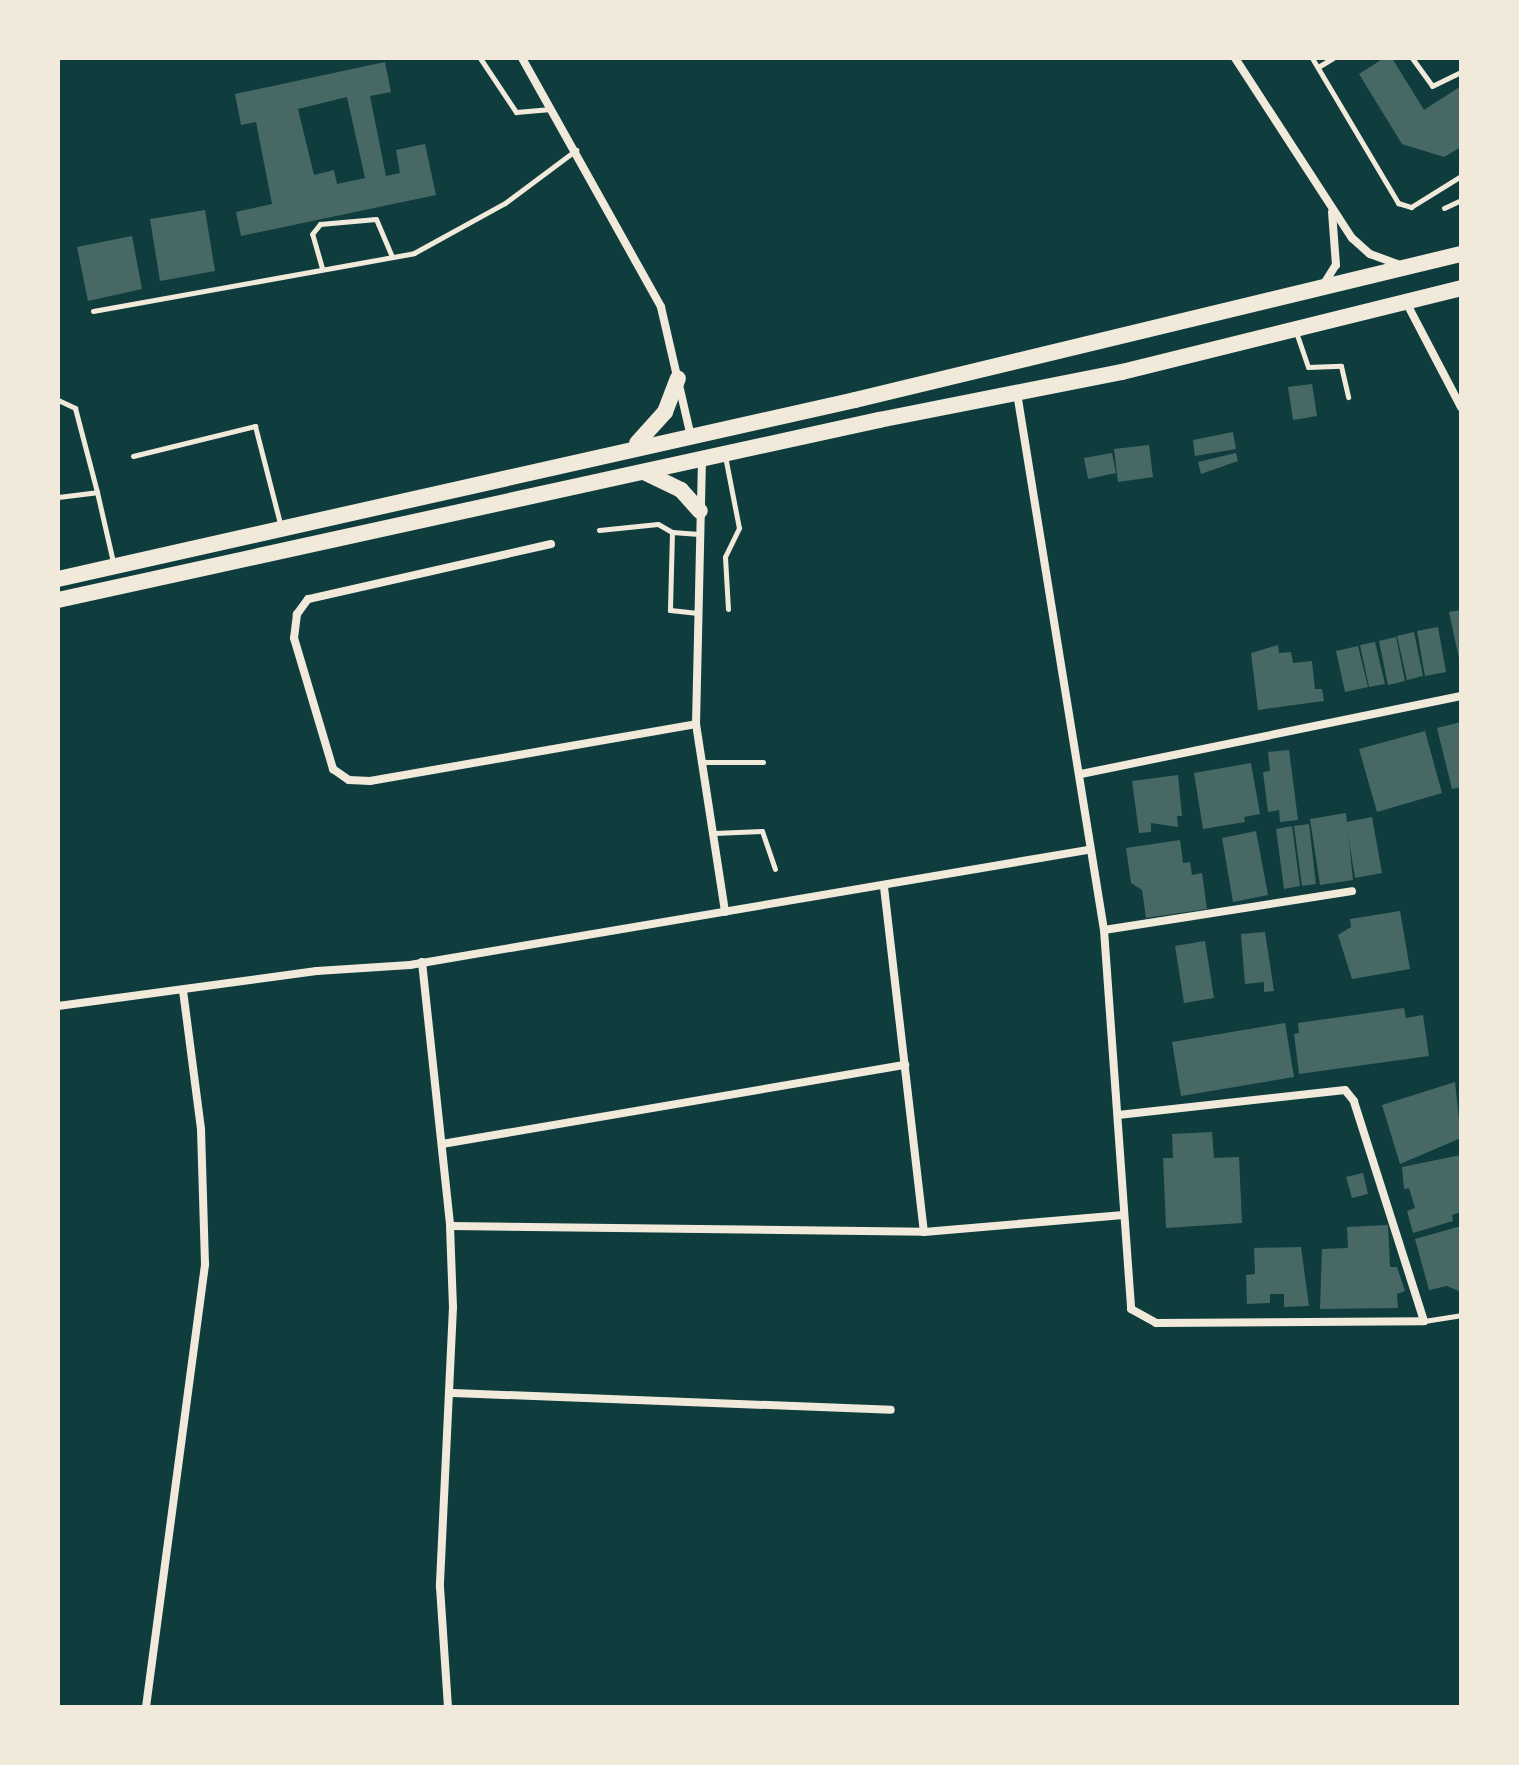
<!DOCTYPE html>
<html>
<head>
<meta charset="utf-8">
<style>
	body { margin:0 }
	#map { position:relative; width:1519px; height:1765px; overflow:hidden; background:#0f3d3e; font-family:"PT Sans",sans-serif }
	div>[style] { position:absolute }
	.building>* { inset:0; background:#486865 }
	.service>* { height:5px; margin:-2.5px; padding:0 2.5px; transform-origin:2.5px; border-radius:2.5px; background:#f1e9da }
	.minor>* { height:8px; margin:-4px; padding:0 4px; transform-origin:4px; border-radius:4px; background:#f1e9da }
	.primary>* { height:16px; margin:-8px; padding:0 8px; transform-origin:8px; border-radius:8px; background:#f1e9da }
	span { translate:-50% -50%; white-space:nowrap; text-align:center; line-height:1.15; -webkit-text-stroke:7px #f1e9da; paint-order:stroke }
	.frame { position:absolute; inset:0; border:60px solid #f1e9da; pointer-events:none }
</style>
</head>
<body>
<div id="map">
	<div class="building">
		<i style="clip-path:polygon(1384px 58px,1392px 58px,1424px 110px,1461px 86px,1461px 147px,1444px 157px,1402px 144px,1359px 74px)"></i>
		<i style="clip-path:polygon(evenodd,385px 62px,391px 92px,370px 96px,386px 176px,400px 173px,396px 150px,425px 144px,436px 195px,241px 236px,236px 212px,272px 204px,256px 122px,241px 125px,235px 94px,385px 62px,347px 97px,365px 178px,337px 184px,334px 170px,314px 175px,298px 109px,347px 97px)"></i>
		<i style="clip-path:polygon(205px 210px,215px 271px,160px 281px,150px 219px)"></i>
		<i style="clip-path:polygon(132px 236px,142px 289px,88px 301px,77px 247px)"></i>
		<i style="clip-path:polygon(1312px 384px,1317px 416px,1293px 420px,1288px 387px)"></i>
		<i style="clip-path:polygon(1233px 432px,1236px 449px,1195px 456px,1193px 440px)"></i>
		<i style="clip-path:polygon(1149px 445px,1153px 477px,1118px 482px,1114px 449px)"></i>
		<i style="clip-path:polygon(1112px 453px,1116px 473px,1088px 479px,1084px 458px)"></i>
		<i style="clip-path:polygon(1236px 453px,1238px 461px,1201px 474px,1198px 462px)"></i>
		<i style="clip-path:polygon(1461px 610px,1461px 663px,1460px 663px,1449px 612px)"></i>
		<i style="clip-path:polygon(1438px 627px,1446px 672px,1425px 676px,1417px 631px)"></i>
		<i style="clip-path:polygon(1414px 632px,1423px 676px,1407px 680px,1397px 636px)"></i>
		<i style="clip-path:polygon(1396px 637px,1405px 681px,1388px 685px,1379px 641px)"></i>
		<i style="clip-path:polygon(1375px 642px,1385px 684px,1369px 687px,1360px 645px)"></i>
		<i style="clip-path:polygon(1278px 645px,1279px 653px,1291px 652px,1293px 663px,1312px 661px,1315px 689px,1322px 689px,1324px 701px,1258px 710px,1251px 653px)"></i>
		<i style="clip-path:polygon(1358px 646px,1368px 687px,1345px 692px,1336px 651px)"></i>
		<i style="clip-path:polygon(1461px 722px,1461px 787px,1452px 789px,1437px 728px)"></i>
		<i style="clip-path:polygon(1425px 731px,1442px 793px,1377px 812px,1359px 749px)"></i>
		<i style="clip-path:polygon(1289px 750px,1298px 820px,1280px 822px,1279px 810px,1268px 812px,1263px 772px,1270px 771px,1268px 752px)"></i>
		<i style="clip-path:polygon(1251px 763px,1260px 814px,1244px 817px,1245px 822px,1203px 829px,1194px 773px)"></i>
		<i style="clip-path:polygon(1178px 775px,1182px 816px,1177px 816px,1178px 827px,1151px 823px,1151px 832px,1139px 833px,1132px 781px)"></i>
		<i style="clip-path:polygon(1346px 813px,1353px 880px,1320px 885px,1310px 819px)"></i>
		<i style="clip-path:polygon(1372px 817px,1382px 873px,1355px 878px,1346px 822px)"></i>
		<i style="clip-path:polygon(1309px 824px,1316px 884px,1302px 886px,1294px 826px)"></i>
		<i style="clip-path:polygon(1292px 826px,1300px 886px,1284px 889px,1276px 829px)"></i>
		<i style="clip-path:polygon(1256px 831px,1268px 895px,1233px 902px,1222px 838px)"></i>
		<i style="clip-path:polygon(1180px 840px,1183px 863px,1190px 862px,1192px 875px,1202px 873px,1207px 909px,1146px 918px,1142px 890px,1131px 883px,1126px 848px)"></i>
		<i style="clip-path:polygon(1400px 911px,1410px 969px,1352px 979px,1338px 935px,1351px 927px,1350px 919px)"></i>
		<i style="clip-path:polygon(1265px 932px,1274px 991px,1264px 992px,1264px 982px,1245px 984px,1241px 934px)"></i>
		<i style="clip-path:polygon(1205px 941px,1214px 998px,1184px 1003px,1175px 946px)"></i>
		<i style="clip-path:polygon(1404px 1008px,1406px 1018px,1423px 1015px,1429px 1056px,1299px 1074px,1294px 1034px,1299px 1033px,1298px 1023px)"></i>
		<i style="clip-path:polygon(1285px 1023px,1294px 1077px,1181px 1096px,1172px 1042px)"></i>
		<i style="clip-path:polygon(1455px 1082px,1461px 1138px,1400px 1164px,1382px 1105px)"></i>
		<i style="clip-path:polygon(1212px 1132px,1214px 1158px,1239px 1157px,1242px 1223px,1166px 1228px,1163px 1158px,1173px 1158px,1172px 1134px)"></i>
		<i style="clip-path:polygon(1461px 1155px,1461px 1212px,1452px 1215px,1453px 1221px,1413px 1233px,1407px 1211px,1415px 1208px,1409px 1188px,1404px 1189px,1402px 1167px)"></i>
		<i style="clip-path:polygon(1363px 1173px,1368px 1194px,1352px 1198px,1346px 1177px)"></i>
		<i style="clip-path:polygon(1388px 1225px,1390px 1267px,1397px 1267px,1405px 1291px,1397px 1294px,1398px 1308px,1320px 1309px,1322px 1249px,1348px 1248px,1347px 1227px)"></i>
		<i style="clip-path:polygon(1461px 1226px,1461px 1292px,1447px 1286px,1429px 1290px,1415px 1239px)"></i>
		<i style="clip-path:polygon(1301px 1247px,1309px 1306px,1284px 1307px,1284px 1294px,1270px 1294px,1270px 1303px,1247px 1304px,1246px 1275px,1255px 1274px,1254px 1248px)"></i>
	</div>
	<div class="service">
		<i style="left:480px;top:58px;width:65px;rotate:56.3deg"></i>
		<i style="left:516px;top:112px;width:35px;rotate:-5deg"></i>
		<i style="left:1312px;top:58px;width:169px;rotate:59.3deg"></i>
		<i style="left:1398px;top:203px;width:14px;rotate:17deg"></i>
		<i style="left:1411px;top:207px;width:59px;rotate:-31.8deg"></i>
		<i style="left:1412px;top:58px;width:34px;rotate:54deg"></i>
		<i style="left:1432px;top:86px;width:32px;rotate:-26deg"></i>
		<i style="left:1318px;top:67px;width:17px;rotate:-31deg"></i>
		<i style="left:1444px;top:208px;width:19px;rotate:-25deg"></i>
		<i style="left:322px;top:268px;width:35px;rotate:-106deg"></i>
		<i style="left:312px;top:234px;width:13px;rotate:-51deg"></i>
		<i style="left:320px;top:224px;width:56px;rotate:-5.1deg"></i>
		<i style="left:376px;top:219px;width:39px;rotate:67deg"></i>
		<i style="left:93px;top:311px;width:326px;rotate:-10.2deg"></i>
		<i style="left:414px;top:253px;width:104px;rotate:-28.8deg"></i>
		<i style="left:505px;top:203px;width:89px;rotate:-36.7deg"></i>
		<i style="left:1296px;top:332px;width:37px;rotate:71deg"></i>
		<i style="left:1308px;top:367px;width:33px;rotate:-2deg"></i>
		<i style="left:1341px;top:366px;width:32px;rotate:77deg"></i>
		<i style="left:58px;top:400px;width:19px;rotate:25deg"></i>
		<i style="left:75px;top:408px;width:87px;rotate:75.3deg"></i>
		<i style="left:133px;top:456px;width:126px;rotate:-13.8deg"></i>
		<i style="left:255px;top:426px;width:104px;rotate:75.6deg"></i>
		<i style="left:725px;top:456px;width:73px;rotate:79deg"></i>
		<i style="left:739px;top:528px;width:32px;rotate:116deg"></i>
		<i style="left:725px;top:557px;width:52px;rotate:86.7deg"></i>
		<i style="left:58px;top:497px;width:39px;rotate:-7deg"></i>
		<i style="left:97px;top:492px;width:72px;rotate:77.1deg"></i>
		<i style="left:599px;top:530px;width:59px;rotate:-5.8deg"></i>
		<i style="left:658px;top:524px;width:16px;rotate:30deg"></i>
		<i style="left:672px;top:532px;width:27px;rotate:4deg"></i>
		<i style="left:672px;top:532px;width:78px;rotate:91.5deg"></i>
		<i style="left:670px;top:610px;width:28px;rotate:6deg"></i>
		<i style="left:704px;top:762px;width:59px"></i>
		<i style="left:714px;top:833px;width:48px;rotate:-2.4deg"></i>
		<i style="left:762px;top:831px;width:40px;rotate:71.1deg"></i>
		<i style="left:1424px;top:1321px;width:37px;rotate:-9deg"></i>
	</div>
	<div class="minor">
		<i style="left:522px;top:58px;width:285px;rotate:60.8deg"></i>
		<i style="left:661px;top:307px;width:129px;rotate:77deg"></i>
		<i style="left:1235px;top:58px;width:215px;rotate:57deg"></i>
		<i style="left:1352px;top:238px;width:24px;rotate:42deg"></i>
		<i style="left:1370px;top:254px;width:32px;rotate:20deg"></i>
		<i style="left:1322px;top:287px;width:26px;rotate:-58deg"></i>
		<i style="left:1336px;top:265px;width:53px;rotate:-94.3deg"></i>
		<i style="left:1406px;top:302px;width:119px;rotate:62.4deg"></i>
		<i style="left:1017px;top:393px;width:544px;rotate:80.8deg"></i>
		<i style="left:1104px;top:930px;width:380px;rotate:85.9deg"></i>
		<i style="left:1131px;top:1309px;width:29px;rotate:29deg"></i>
		<i style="left:1156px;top:1323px;width:268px;rotate:-0.4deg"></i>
		<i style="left:1424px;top:1321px;width:231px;rotate:-107.7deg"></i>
		<i style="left:1354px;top:1101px;width:14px;rotate:-129deg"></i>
		<i style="left:1345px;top:1090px;width:226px;rotate:173.7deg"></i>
		<i style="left:702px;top:460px;width:264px;rotate:91.3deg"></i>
		<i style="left:696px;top:724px;width:190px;rotate:81.2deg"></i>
		<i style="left:551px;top:544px;width:249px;rotate:167.2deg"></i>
		<i style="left:308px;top:599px;width:19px;rotate:126deg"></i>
		<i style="left:297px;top:614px;width:24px;rotate:97deg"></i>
		<i style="left:294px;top:638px;width:137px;rotate:73.4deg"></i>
		<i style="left:333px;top:769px;width:19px;rotate:35deg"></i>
		<i style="left:349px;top:780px;width:21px;rotate:3deg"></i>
		<i style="left:370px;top:781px;width:331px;rotate:-9.9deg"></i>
		<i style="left:1081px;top:774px;width:388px;rotate:-11.6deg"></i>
		<i style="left:884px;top:887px;width:347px;rotate:83.4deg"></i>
		<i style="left:1104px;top:930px;width:251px;rotate:-8.9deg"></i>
		<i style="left:422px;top:962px;width:265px;rotate:83.9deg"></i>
		<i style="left:450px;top:1226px;width:81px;rotate:87.9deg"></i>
		<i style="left:453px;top:1307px;width:280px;rotate:92.7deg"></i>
		<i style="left:440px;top:1587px;width:120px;rotate:86.2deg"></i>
		<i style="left:58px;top:1006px;width:261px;rotate:-7.7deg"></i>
		<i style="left:317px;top:971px;width:93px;rotate:-3.7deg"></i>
		<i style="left:410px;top:965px;width:688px;rotate:-9.63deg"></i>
		<i style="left:442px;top:1144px;width:470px;rotate:-9.7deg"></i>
		<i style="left:450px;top:1226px;width:474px;rotate:0.7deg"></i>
		<i style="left:924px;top:1232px;width:200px;rotate:-4.9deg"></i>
		<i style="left:453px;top:1393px;width:438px;rotate:2.2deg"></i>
		<i style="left:146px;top:1707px;width:447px;rotate:-82.4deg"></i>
		<i style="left:205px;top:1264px;width:135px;rotate:-91.7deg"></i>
		<i style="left:201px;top:1129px;width:139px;rotate:-97.4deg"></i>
	</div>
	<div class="primary">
		<i style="left:637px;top:443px;width:42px;rotate:-47.9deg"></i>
		<i style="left:665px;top:412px;width:36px;rotate:-69deg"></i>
		<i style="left:644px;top:472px;width:41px;rotate:25.9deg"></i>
		<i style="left:681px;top:490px;width:28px;rotate:48deg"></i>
		<i style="left:58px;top:579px;width:817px;rotate:-12.66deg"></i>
		<i style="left:855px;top:400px;width:623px;rotate:-13.55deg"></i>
		<i style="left:58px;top:600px;width:841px;rotate:-12.37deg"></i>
		<i style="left:879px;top:420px;width:248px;rotate:-11.2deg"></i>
		<i style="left:1122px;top:372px;width:349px;rotate:-13.9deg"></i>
	</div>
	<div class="frame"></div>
</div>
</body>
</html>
